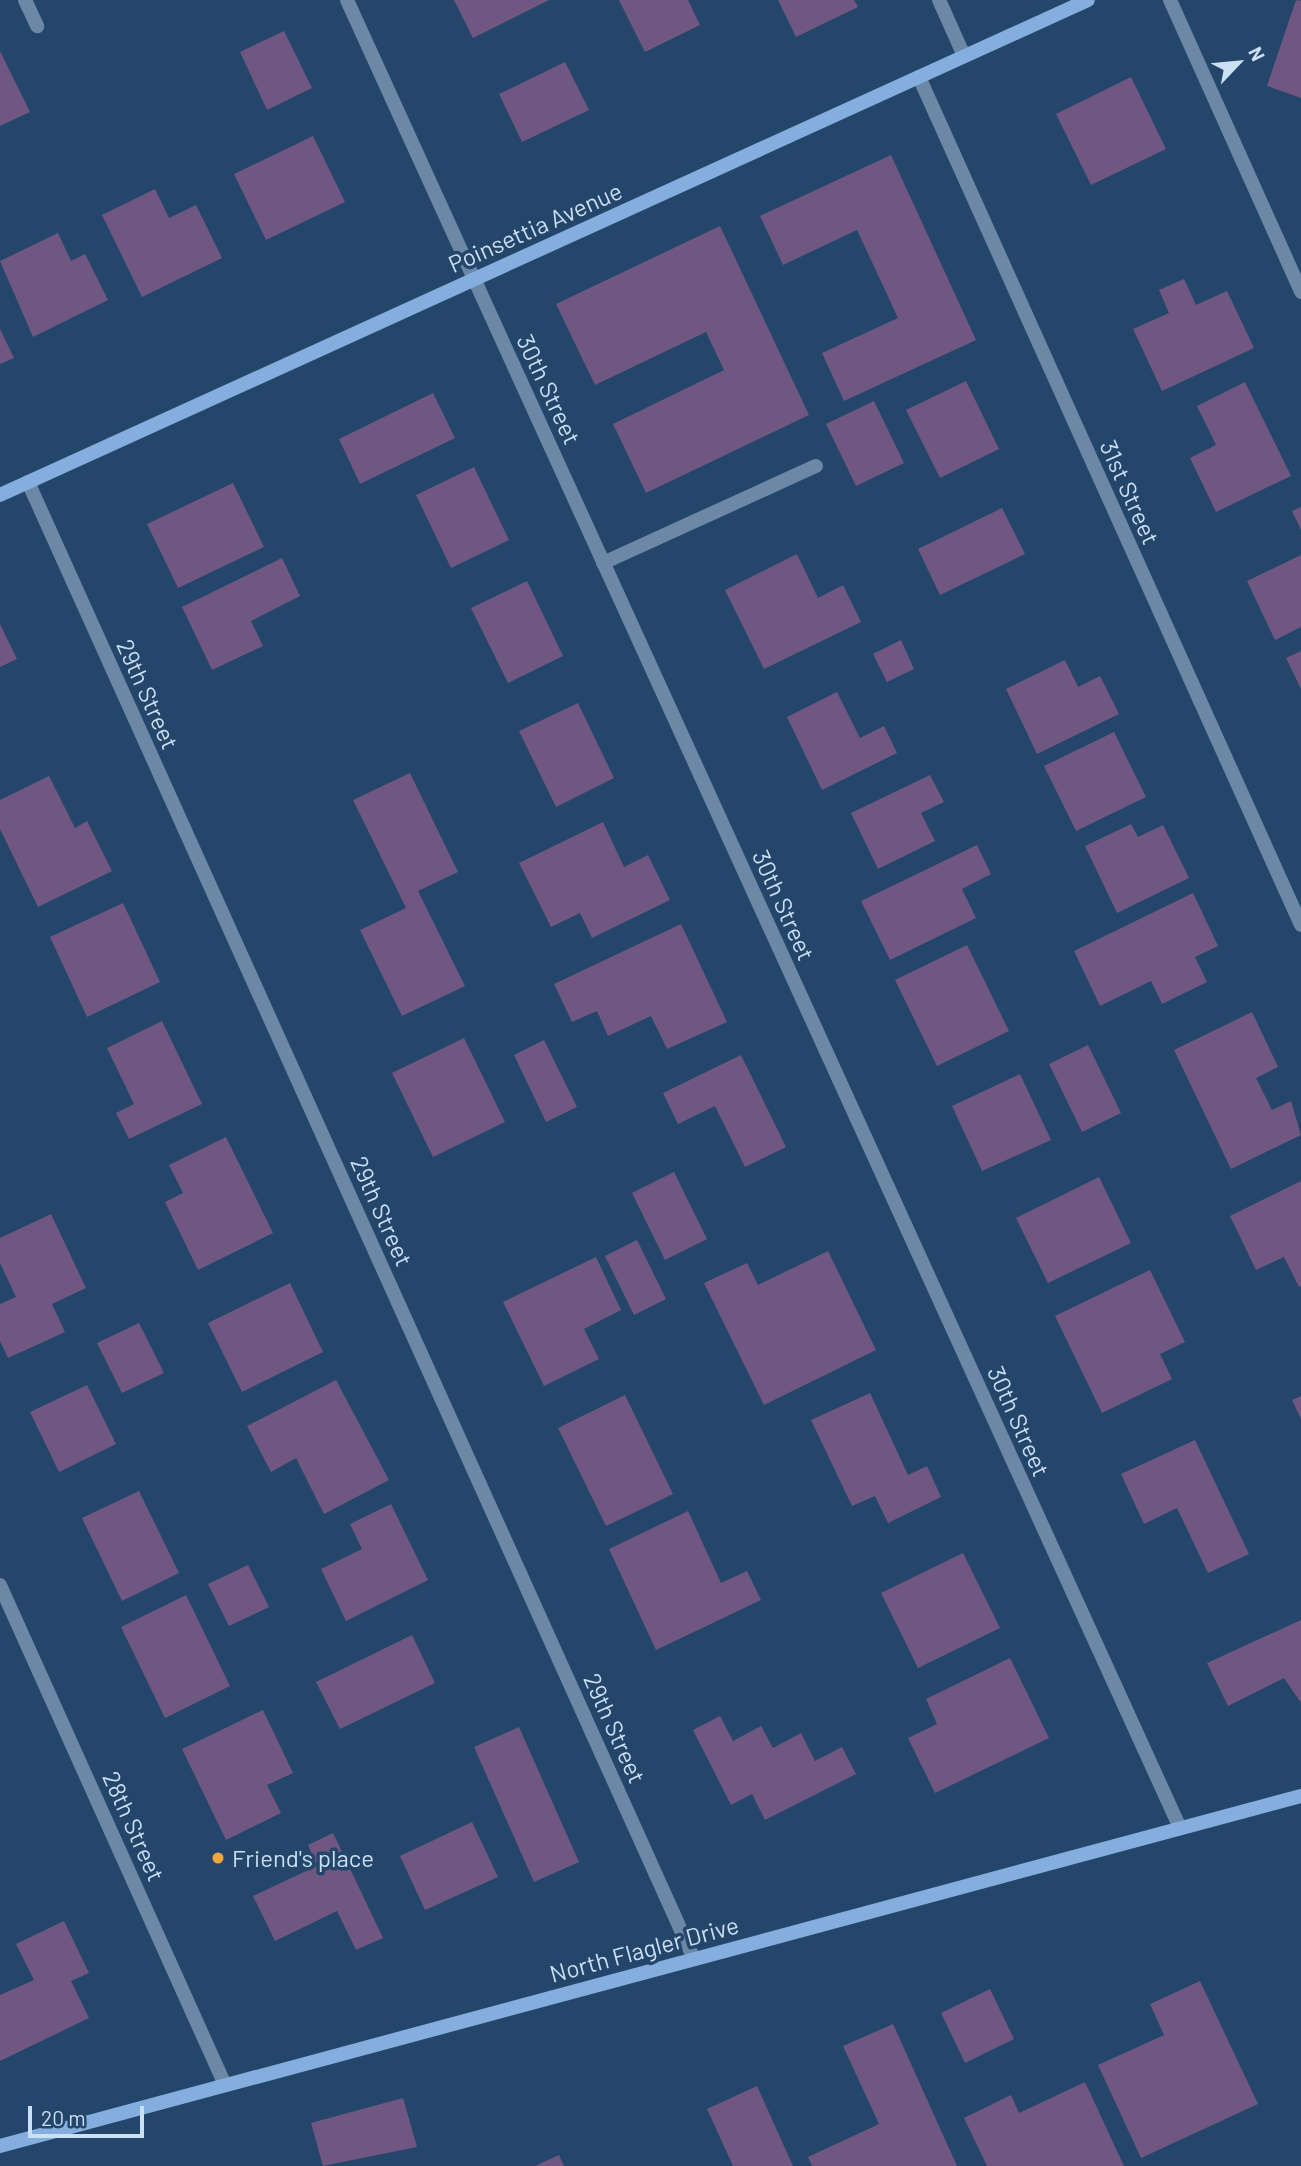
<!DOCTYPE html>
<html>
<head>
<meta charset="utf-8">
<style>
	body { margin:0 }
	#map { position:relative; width:1301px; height:2166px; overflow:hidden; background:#24466a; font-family:Barlow,sans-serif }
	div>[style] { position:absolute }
	.building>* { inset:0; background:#705782 }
	.lane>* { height:14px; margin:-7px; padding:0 7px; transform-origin:7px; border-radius:7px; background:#6d88a6 }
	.street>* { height:14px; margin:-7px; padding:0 7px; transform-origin:7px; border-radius:7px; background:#6d88a6 }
	.secondary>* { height:14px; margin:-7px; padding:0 7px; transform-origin:7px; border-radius:7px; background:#83aedd }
	.dots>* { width:19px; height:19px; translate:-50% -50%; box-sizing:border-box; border:4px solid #24466a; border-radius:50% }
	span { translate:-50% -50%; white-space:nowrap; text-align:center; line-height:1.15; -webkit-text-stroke:7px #24466a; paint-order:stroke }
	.street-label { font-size:24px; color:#cbdff5 }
	.poi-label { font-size:24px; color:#cbdff5 }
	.left { translate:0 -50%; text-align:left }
	.north { position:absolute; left:1203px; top:28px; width:70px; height:70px; -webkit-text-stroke:5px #24466a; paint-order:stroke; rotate:64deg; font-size:19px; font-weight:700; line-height:28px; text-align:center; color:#cbdff5 }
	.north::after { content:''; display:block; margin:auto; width:24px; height:32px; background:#cbdff5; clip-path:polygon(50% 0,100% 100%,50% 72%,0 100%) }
	.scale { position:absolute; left:28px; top:2106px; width:116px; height:32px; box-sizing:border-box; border:4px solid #cbdff5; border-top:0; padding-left:9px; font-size:21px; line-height:24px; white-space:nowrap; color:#cbdff5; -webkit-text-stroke:5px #24466a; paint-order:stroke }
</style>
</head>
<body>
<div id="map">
	<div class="building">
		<i style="clip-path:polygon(454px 0,549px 0,473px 38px)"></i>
		<i style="clip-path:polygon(619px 0,688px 0,700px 25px,645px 52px)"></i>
		<i style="clip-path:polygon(778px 0,854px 0,858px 7px,796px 37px)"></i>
		<i style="clip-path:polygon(1296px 0,1301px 1px,1301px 98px,1267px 86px)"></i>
		<i style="clip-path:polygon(284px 31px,312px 88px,267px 110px,240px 52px)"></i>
		<i style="clip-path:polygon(0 51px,30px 112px,0 126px)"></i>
		<i style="clip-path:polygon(565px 62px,589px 110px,522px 142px,499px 94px)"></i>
		<i style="clip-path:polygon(1131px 77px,1166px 149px,1091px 185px,1056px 114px)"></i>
		<i style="clip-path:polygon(313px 136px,345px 202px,266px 240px,234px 174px)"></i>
		<i style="clip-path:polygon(891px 155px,976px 340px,844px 401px,822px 353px,898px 318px,857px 230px,783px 265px,760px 216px)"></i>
		<i style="clip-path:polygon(155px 189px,169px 218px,196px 205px,222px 258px,142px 297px,102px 215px)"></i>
		<i style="clip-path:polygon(720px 226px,809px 415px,646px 493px,613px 424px,724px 370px,706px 332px,595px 385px,556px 304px)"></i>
		<i style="clip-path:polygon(58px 233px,71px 261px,85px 254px,108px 300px,33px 337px,0 261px)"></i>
		<i style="clip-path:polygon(1184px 279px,1196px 305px,1227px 291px,1254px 348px,1162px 391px,1133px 329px,1169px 313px,1159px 290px)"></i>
		<i style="clip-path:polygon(0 329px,14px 358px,0 364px)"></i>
		<i style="clip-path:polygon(966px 381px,999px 449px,940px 478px,906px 410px)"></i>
		<i style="clip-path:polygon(1245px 382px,1291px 476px,1216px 512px,1190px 458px,1216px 445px,1197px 406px)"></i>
		<i style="clip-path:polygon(433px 393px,455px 438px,360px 484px,339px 439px)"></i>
		<i style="clip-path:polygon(874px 401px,904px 463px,856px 486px,826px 424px)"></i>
		<i style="clip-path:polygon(474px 467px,509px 540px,451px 568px,416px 495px)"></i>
		<i style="clip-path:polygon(233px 483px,264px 547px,178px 588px,147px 524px)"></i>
		<i style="clip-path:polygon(1301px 507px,1301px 530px,1292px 511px)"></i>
		<i style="clip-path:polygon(1002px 508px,1025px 554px,940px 595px,918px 549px)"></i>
		<i style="clip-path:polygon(797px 554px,818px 598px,843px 585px,861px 622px,764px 669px,725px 590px)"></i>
		<i style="clip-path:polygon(1301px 555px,1301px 627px,1275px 640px,1247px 581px)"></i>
		<i style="clip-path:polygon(282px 558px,300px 596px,251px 621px,263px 646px,212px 670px,182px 607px)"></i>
		<i style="clip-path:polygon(527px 581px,563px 656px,508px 683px,471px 608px)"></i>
		<i style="clip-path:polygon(0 624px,17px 659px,0 667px)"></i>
		<i style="clip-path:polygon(901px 640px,914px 669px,887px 682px,873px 654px)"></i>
		<i style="clip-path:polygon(1301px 651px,1301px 689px,1286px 658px)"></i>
		<i style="clip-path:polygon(1065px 660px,1078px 687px,1100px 676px,1119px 714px,1037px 754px,1006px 689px)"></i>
		<i style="clip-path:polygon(837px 692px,860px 738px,884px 726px,897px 753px,822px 790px,787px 717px)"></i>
		<i style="clip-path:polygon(578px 703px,614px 778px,556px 807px,519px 731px)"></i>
		<i style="clip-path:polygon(1114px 732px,1146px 797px,1076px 831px,1044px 766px)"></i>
		<i style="clip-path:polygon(410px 773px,458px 872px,418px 891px,465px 986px,402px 1016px,360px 930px,406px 908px,353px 800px)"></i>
		<i style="clip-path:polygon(930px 775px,944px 802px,921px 813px,935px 841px,878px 869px,851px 813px)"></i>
		<i style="clip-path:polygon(49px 776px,75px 828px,87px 821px,112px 871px,38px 907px,0 829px,0 800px)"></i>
		<i style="clip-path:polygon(603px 822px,624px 867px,648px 855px,670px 900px,592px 938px,580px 913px,551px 927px,519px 863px)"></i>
		<i style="clip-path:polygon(1131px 824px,1138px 837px,1163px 825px,1189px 878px,1117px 913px,1085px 846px)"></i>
		<i style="clip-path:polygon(977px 845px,991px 874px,962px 889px,976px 918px,890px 960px,861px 901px)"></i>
		<i style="clip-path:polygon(1193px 893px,1218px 946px,1195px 957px,1207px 982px,1162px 1004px,1151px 981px,1100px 1006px,1074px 951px)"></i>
		<i style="clip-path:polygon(123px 903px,160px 982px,87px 1017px,50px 937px)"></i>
		<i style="clip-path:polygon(681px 924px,727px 1022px,667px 1049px,651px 1016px,608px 1036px,597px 1011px,572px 1022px,554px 984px)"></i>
		<i style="clip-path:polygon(967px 945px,1009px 1031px,937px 1066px,895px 980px)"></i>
		<i style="clip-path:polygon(1252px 1012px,1278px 1067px,1256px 1078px,1272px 1110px,1291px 1101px,1301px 1135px,1231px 1169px,1174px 1050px)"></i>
		<i style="clip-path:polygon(162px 1021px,202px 1104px,129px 1139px,116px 1113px,134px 1104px,107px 1048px)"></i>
		<i style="clip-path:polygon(464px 1038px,505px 1122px,433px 1157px,392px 1073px)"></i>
		<i style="clip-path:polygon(544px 1040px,577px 1107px,546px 1122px,514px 1055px)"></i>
		<i style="clip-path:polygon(1088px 1045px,1121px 1113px,1082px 1132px,1049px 1064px)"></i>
		<i style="clip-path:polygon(741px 1055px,786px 1147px,745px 1167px,715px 1106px,678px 1124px,663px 1093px)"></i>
		<i style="clip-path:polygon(1020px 1074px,1051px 1140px,982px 1171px,952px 1106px)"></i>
		<i style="clip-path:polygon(226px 1137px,273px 1233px,198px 1270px,165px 1202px,183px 1193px,169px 1165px)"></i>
		<i style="clip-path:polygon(674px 1172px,707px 1239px,665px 1260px,632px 1193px)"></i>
		<i style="clip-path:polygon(1099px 1177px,1131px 1243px,1048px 1283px,1016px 1218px)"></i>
		<i style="clip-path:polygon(1301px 1181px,1301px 1286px,1299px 1287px,1284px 1257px,1256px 1270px,1230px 1216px)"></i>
		<i style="clip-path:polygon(51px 1214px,86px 1288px,52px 1304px,65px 1332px,8px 1358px,0 1341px,0 1304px,16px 1297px,0 1263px,0 1238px)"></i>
		<i style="clip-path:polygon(637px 1240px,666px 1299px,634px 1315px,605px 1256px)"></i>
		<i style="clip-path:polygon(828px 1251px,876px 1350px,764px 1405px,704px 1283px,747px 1263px,758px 1285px)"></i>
		<i style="clip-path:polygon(596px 1257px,621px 1310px,584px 1329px,599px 1359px,544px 1386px,503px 1302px)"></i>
		<i style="clip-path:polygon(1150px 1270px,1185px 1342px,1160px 1354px,1172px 1379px,1102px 1413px,1055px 1316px)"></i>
		<i style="clip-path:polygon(290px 1283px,323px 1352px,242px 1392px,208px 1323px)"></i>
		<i style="clip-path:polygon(139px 1323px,164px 1373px,122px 1393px,97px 1343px)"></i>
		<i style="clip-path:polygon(336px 1380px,389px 1480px,324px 1514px,296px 1458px,271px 1472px,247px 1426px)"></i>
		<i style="clip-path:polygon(87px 1385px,116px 1444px,59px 1472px,30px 1412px)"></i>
		<i style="clip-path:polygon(870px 1393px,908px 1475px,927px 1466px,941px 1497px,888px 1523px,875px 1496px,852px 1506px,811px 1420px)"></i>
		<i style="clip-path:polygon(625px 1395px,673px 1494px,606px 1526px,558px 1428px)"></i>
		<i style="clip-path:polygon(1301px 1396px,1301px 1419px,1292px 1400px)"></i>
		<i style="clip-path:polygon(1195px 1440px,1249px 1554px,1208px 1573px,1177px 1508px,1144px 1524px,1121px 1474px)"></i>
		<i style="clip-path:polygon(139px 1491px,179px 1573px,122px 1601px,82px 1518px)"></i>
		<i style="clip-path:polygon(391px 1504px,428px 1580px,346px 1621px,321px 1569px,362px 1549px,350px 1524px)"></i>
		<i style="clip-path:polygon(688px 1511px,721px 1583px,747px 1571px,761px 1600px,656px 1650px,609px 1549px)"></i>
		<i style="clip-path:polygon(963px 1553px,1000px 1628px,918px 1668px,881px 1593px)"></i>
		<i style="clip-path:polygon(248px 1565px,269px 1607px,229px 1626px,208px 1584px)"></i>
		<i style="clip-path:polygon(186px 1595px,230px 1686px,165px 1718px,121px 1627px)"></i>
		<i style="clip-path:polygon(1301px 1620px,1301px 1703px,1284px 1678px,1228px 1706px,1207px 1663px)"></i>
		<i style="clip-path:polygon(412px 1635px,435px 1683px,340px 1729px,316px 1682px)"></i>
		<i style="clip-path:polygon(1010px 1658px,1049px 1738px,935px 1793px,908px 1738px,937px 1724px,926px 1699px)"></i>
		<i style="clip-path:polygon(263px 1710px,293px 1773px,267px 1785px,281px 1813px,226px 1840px,182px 1749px)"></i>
		<i style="clip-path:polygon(720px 1716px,733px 1741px,761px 1726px,773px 1748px,801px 1733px,815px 1761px,842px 1747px,856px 1774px,765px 1820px,752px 1794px,731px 1805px,693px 1730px)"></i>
		<i style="clip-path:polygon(519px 1727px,579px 1862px,534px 1882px,474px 1747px)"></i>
		<i style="clip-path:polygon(472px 1822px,498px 1877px,425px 1910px,400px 1856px)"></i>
		<i style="clip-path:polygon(333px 1833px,383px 1938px,356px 1950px,337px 1911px,275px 1941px,253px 1896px,317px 1866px,308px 1845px)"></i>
		<i style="clip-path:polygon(64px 1921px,89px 1973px,71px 1981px,89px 2018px,0 2061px,0 1995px,34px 1980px,16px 1944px)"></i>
		<i style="clip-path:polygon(1200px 1981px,1258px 2104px,1141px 2158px,1098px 2065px,1164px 2035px,1150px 2004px)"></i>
		<i style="clip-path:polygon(990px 1989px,1014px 2039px,965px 2063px,941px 2013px)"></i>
		<i style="clip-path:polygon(893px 2024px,957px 2166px,812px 2166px,808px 2157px,879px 2124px,843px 2046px)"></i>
		<i style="clip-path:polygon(1085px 2082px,1124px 2166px,987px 2166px,964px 2118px,1011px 2095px,1019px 2113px)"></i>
		<i style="clip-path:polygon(757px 2086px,793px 2166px,733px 2166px,707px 2109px)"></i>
		<i style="clip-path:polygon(403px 2098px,417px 2147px,323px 2166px,311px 2123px)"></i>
		<i style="clip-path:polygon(559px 2155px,564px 2166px,535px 2166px)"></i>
	</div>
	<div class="lane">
		<i style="left:25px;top:0;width:29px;rotate:65deg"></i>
		<i style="left:603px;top:563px;width:234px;rotate:-24.5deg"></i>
	</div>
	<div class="street">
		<i style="left:347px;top:0;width:2009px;rotate:65.5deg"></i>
		<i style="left:939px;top:0;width:61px;rotate:65.9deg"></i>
		<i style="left:1170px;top:0;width:320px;rotate:65.8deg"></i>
		<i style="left:919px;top:77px;width:930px;rotate:65.75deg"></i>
		<i style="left:28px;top:482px;width:1620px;rotate:65.73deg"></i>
		<i style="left:0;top:1585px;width:548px;rotate:65.77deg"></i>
	</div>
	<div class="secondary">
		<i style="left:0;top:495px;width:1195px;rotate:-24.46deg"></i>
		<i style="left:0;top:2146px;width:1347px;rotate:-15.06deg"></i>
	</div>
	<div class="dots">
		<i style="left:218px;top:1858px;background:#f0a63f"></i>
	</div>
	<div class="street-label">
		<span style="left:535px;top:227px;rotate:-24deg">Poinsettia Avenue</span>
		<span style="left:549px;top:389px;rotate:65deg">30th Street</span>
		<span style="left:1130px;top:492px;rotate:66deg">31st Street</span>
		<span style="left:148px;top:694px;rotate:66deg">29th Street</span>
		<span style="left:784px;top:905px;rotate:66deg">30th Street</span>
		<span style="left:382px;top:1211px;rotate:66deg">29th Street</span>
		<span style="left:1019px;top:1421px;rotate:66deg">30th Street</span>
		<span style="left:615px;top:1728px;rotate:66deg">29th Street</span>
		<span style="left:134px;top:1826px;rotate:66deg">28th Street</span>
		<span style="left:644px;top:1949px;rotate:-15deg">North Flagler Drive</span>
	</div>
	<div class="poi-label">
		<span class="left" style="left:232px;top:1858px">Friend's place</span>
	</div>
	<div class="north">N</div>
	<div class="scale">20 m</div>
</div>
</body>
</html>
